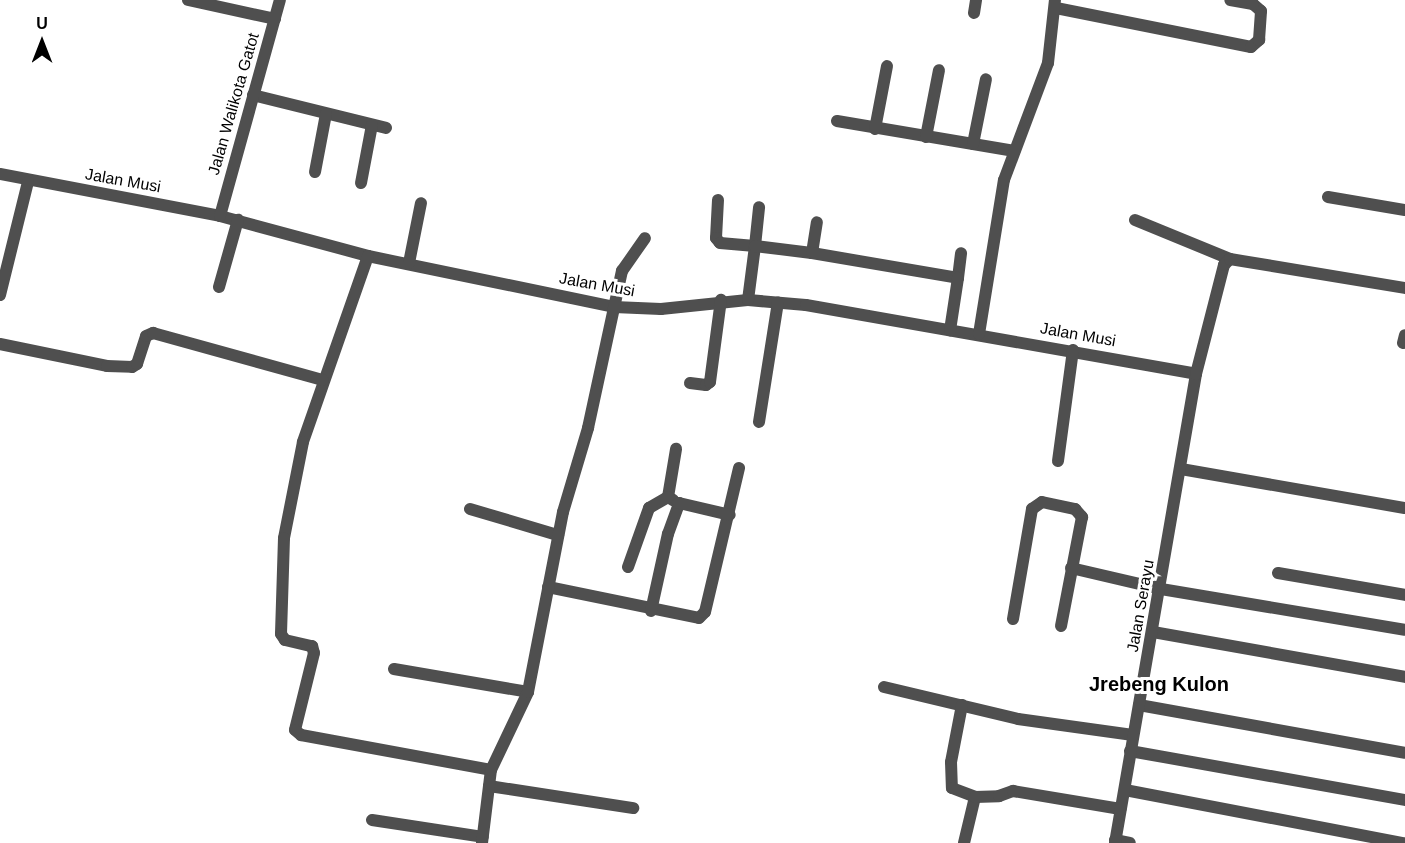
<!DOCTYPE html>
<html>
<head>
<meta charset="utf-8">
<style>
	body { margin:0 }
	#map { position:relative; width:1405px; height:843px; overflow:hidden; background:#fff; font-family:Arial,sans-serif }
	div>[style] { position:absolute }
	.street>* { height:12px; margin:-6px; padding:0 6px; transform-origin:6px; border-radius:6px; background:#4f4f4f }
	span { translate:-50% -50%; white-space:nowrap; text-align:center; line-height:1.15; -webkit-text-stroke:6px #fff; paint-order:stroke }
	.street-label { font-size:16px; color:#000 }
	.quarter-label { font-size:20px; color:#000; font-weight:700 }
	.north { position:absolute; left:12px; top:12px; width:60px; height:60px; -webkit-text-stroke:4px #fff; paint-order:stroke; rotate:0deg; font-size:16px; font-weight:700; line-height:24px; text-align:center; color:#000 }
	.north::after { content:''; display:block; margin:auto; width:21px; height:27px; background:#000; clip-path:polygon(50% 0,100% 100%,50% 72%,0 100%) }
</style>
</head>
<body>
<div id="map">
	<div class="street">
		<i style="left:188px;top:0;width:89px;rotate:12.3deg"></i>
		<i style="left:1056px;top:8px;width:199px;rotate:11.3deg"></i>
		<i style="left:1251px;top:47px;width:11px;rotate:-41deg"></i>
		<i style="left:1259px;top:40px;width:29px;rotate:-86deg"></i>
		<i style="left:1261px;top:11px;width:11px;rotate:-139deg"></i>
		<i style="left:1253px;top:4px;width:23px;rotate:-170deg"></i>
		<i style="left:974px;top:13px;width:13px;rotate:-81deg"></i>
		<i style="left:253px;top:95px;width:137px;rotate:13.9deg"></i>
		<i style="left:837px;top:121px;width:180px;rotate:9.6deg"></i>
		<i style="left:875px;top:129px;width:64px;rotate:-79.2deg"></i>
		<i style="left:926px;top:137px;width:68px;rotate:-79deg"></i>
		<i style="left:973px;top:144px;width:66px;rotate:-78.7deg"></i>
		<i style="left:315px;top:172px;width:59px;rotate:-79.3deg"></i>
		<i style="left:0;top:174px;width:224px;rotate:10.8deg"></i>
		<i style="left:220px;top:216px;width:153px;rotate:15.1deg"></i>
		<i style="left:368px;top:256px;width:251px;rotate:11.7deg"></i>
		<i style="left:614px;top:307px;width:47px;rotate:2.4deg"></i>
		<i style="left:661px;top:309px;width:87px;rotate:-5.9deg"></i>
		<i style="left:748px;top:300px;width:58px;rotate:4.9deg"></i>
		<i style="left:806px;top:305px;width:396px;rotate:10deg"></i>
		<i style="left:361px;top:183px;width:59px;rotate:-79.3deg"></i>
		<i style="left:1328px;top:197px;width:78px;rotate:9.6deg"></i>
		<i style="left:718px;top:200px;width:38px;rotate:93deg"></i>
		<i style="left:716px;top:238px;width:6px;rotate:51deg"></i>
		<i style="left:720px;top:243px;width:35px;rotate:5deg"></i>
		<i style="left:755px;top:246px;width:39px;rotate:-84deg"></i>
		<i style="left:220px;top:216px;width:224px;rotate:-74.5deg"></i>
		<i style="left:1135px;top:220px;width:103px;rotate:22.3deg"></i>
		<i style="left:812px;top:253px;width:31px;rotate:-81deg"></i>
		<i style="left:368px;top:256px;width:197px;rotate:109.3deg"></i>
		<i style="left:303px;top:442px;width:98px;rotate:101.2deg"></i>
		<i style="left:284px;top:538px;width:96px;rotate:91.8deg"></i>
		<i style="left:281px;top:634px;width:7px;rotate:56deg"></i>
		<i style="left:285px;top:640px;width:28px;rotate:13deg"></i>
		<i style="left:312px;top:646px;width:7px;rotate:74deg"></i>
		<i style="left:314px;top:653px;width:79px;rotate:103.9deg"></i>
		<i style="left:295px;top:730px;width:8px;rotate:40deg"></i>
		<i style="left:301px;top:735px;width:193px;rotate:10.4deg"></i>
		<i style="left:409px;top:263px;width:61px;rotate:-78.7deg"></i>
		<i style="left:958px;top:278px;width:25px;rotate:-83deg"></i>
		<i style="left:219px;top:287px;width:70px;rotate:-74.2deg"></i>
		<i style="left:0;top:295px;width:116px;rotate:-76.1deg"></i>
		<i style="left:748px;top:300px;width:54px;rotate:-82.6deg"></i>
		<i style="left:755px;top:246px;width:57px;rotate:7deg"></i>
		<i style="left:812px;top:253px;width:148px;rotate:9.7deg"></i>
		<i style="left:958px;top:278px;width:53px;rotate:98.7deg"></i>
		<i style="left:979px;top:334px;width:156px;rotate:-80.8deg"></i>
		<i style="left:1004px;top:180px;width:125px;rotate:-69.4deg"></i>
		<i style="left:1048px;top:63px;width:63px;rotate:-83.7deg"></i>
		<i style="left:1403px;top:343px;width:8px;rotate:-76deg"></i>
		<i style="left:0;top:344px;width:109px;rotate:11.6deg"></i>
		<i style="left:107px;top:366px;width:25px;rotate:2deg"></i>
		<i style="left:132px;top:367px;width:6px;rotate:-31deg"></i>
		<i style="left:137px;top:364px;width:29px;rotate:-72deg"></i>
		<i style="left:146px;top:336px;width:8px;rotate:-23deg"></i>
		<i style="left:153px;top:333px;width:176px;rotate:15.5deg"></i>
		<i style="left:690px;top:383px;width:16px;rotate:7deg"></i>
		<i style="left:706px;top:385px;width:5px;rotate:-37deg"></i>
		<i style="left:710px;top:382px;width:83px;rotate:-82.4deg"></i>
		<i style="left:759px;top:422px;width:121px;rotate:-81deg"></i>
		<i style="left:1058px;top:461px;width:112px;rotate:-82.3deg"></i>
		<i style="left:1181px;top:469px;width:227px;rotate:9.9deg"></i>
		<i style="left:673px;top:500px;width:6px;rotate:-149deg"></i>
		<i style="left:668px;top:497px;width:49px;rotate:-80.5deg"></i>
		<i style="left:470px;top:509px;width:92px;rotate:16.5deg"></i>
		<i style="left:628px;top:567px;width:63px;rotate:-70.4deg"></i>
		<i style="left:649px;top:508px;width:22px;rotate:-30deg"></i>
		<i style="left:1071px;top:568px;width:92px;rotate:13.1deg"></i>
		<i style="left:1161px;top:589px;width:247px;rotate:9.5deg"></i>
		<i style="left:1278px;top:573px;width:129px;rotate:9.8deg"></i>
		<i style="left:548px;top:587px;width:154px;rotate:11.6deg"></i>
		<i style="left:699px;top:618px;width:8px;rotate:-45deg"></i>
		<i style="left:705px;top:612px;width:148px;rotate:-76.7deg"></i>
		<i style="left:651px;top:611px;width:79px;rotate:-77.6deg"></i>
		<i style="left:668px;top:534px;width:33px;rotate:-70deg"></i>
		<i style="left:679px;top:503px;width:52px;rotate:13.2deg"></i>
		<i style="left:1013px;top:619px;width:112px;rotate:-80.2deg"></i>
		<i style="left:1032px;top:509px;width:12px;rotate:-35deg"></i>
		<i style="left:1042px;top:502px;width:34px;rotate:12deg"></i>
		<i style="left:1075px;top:509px;width:11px;rotate:49deg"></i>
		<i style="left:1082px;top:517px;width:111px;rotate:100.9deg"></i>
		<i style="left:1153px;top:632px;width:256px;rotate:10.1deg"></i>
		<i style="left:394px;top:669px;width:136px;rotate:9.7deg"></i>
		<i style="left:884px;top:687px;width:138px;rotate:13.4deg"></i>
		<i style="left:1018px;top:719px;width:116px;rotate:7.9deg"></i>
		<i style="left:962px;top:705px;width:58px;rotate:100.9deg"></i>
		<i style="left:951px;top:762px;width:26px;rotate:88deg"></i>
		<i style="left:952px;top:788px;width:25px;rotate:21deg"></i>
		<i style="left:1139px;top:705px;width:270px;rotate:10.2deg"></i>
		<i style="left:1130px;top:751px;width:279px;rotate:10.1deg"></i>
		<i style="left:489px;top:786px;width:146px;rotate:8.7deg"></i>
		<i style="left:1125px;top:790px;width:283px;rotate:10.8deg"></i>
		<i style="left:372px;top:820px;width:112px;rotate:8.7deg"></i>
		<i style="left:1115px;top:840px;width:15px;rotate:11deg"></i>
		<i style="left:482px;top:843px;width:74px;rotate:-83deg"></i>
		<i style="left:491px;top:770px;width:86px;rotate:-64.6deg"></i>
		<i style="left:528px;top:692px;width:183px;rotate:-79deg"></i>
		<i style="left:563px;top:512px;width:88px;rotate:-73.4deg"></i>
		<i style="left:588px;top:428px;width:161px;rotate:-77.8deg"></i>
		<i style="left:622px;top:271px;width:40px;rotate:-55.1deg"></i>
		<i style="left:964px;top:843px;width:47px;rotate:-76.6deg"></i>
		<i style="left:975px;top:797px;width:24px;rotate:-2deg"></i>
		<i style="left:999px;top:796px;width:15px;rotate:-20deg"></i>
		<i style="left:1013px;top:791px;width:109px;rotate:9.5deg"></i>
		<i style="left:1115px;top:843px;width:476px;rotate:-80.2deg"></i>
		<i style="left:1196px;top:374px;width:113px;rotate:-75.6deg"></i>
		<i style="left:1224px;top:265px;width:8px;rotate:-45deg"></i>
		<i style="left:1230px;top:259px;width:177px;rotate:9.4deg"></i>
	</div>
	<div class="street-label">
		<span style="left:234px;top:104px;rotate:-74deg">Jalan Walikota Gatot</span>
		<span style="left:123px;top:181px;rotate:10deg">Jalan Musi</span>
		<span style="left:597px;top:285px;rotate:10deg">Jalan Musi</span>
		<span style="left:1078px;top:335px;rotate:10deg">Jalan Musi</span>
		<span style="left:1141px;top:606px;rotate:-80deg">Jalan Serayu</span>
	</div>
	<div class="quarter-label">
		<span style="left:1159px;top:684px">Jrebeng Kulon</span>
	</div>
	<div class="north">U</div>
</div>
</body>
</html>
